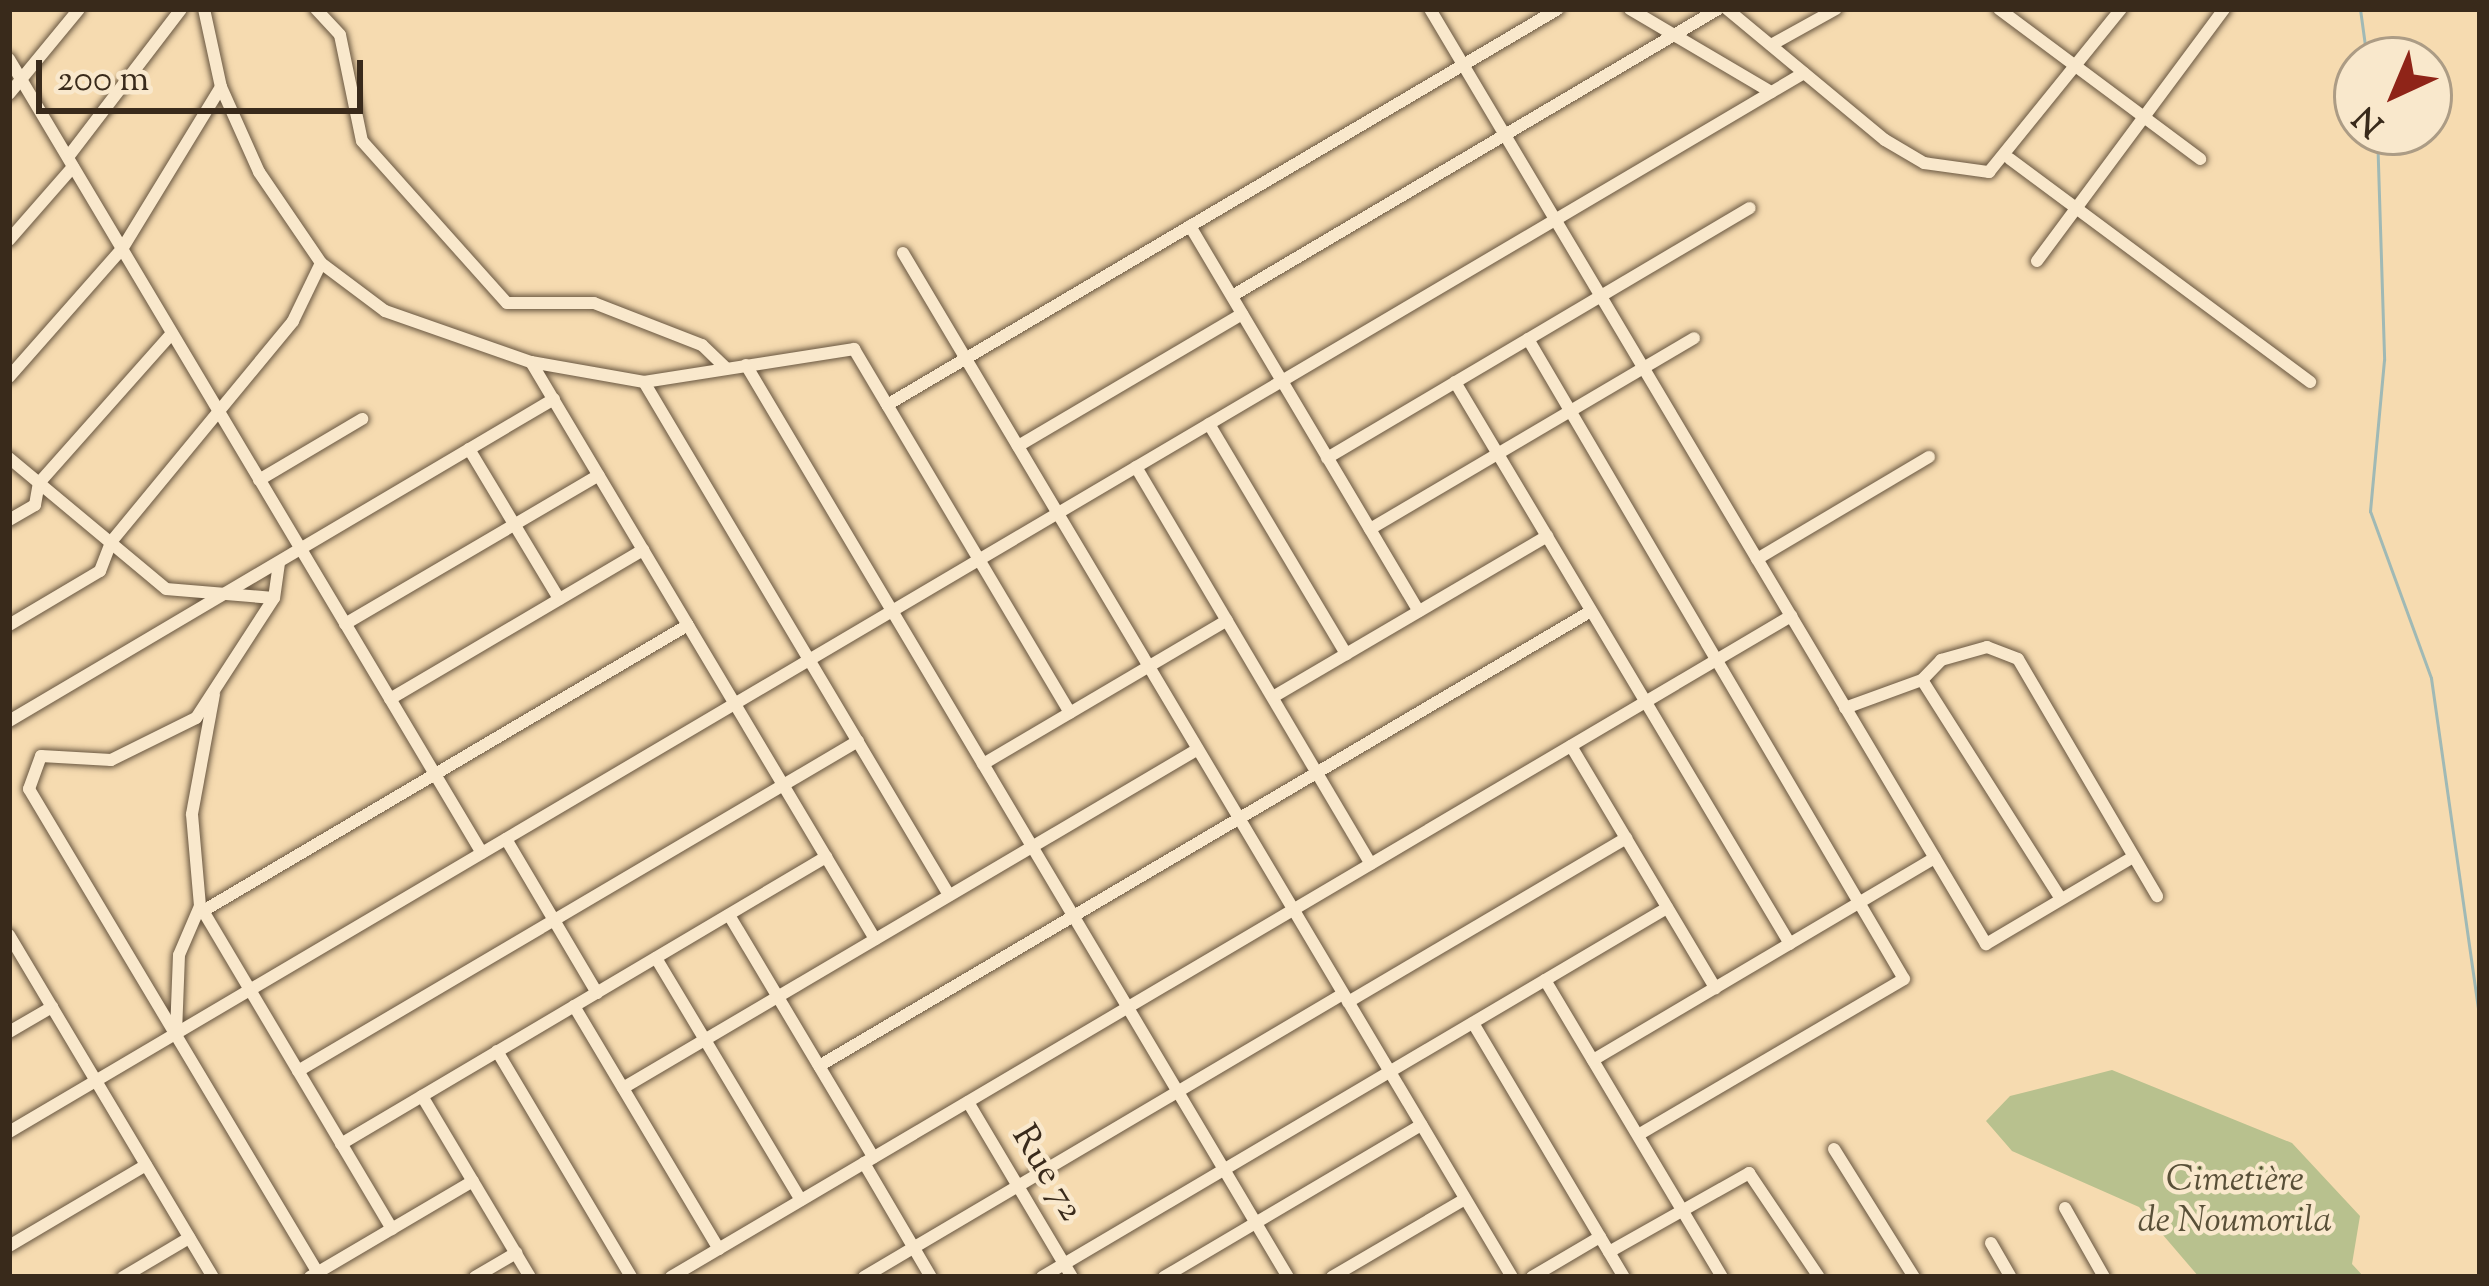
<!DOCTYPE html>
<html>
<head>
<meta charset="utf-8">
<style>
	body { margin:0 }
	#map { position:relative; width:2489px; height:1286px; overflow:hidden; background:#f6dbb0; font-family:"Sorts Mill Goudy",serif }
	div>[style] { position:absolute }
	.green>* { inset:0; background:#b8c18e }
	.stream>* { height:3px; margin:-1.5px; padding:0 1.5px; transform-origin:1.5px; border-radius:1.5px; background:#a0b9b5 }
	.roads { filter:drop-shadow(0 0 3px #685640) drop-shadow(0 0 3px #685640) }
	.minor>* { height:12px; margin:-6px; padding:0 6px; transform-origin:6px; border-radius:6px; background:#f9e8cc }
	span { translate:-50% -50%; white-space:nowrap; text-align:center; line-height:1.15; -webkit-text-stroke:9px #f9e8cc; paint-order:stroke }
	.street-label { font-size:36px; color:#392a1b }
	.park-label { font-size:36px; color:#595038; font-style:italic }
	.frame { position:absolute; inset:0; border:12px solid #392a1b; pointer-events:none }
	.north { position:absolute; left:2333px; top:36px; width:120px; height:120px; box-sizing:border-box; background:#f9e8cc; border:3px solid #ac9c85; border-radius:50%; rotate:224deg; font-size:33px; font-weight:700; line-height:48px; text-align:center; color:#392a1b }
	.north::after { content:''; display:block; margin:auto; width:42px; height:54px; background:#8f2418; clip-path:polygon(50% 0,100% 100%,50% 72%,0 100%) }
	.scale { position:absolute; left:36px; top:60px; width:327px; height:54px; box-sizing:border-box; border:6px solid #392a1b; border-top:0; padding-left:15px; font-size:36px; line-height:42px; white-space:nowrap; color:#392a1b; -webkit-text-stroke:9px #f9e8cc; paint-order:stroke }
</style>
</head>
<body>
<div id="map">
	<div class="green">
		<i style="clip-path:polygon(2112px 1070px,2292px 1143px,2360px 1216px,2352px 1264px,2364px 1277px,2199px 1277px,2139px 1207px,2012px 1151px,1986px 1121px,2010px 1096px)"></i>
	</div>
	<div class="stream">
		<i style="left:2360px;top:9px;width:51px;rotate:82.2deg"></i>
		<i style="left:2377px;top:132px;width:228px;rotate:88.2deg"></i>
		<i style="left:2384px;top:360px;width:152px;rotate:95.3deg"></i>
		<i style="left:2370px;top:511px;width:178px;rotate:69.9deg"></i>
		<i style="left:2431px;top:678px;width:347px;rotate:81.9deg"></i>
	</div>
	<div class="roads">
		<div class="minor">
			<i style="left:204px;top:9px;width:80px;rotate:77.7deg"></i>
			<i style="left:221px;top:87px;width:93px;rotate:65.9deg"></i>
			<i style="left:259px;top:172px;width:110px;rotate:55.7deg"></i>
			<i style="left:321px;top:263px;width:80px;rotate:36.9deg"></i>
			<i style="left:385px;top:311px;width:155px;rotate:19.3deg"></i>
			<i style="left:531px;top:362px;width:115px;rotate:10deg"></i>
			<i style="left:644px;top:382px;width:213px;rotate:-8.9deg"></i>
			<i style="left:854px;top:349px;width:423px;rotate:59.3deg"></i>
			<i style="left:316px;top:9px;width:35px;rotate:47deg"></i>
			<i style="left:340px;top:35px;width:108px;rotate:78.3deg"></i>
			<i style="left:362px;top:141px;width:217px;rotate:48.2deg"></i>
			<i style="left:507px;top:303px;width:87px"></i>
			<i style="left:594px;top:303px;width:116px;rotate:21.3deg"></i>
			<i style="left:702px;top:345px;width:33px;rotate:44deg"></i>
			<i style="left:1430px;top:9px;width:1088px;rotate:59.26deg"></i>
			<i style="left:1986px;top:944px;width:171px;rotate:-30.6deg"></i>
			<i style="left:1630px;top:9px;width:164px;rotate:30.5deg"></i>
			<i style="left:1727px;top:9px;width:205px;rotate:39.7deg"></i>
			<i style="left:1885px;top:140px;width:45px;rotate:30.5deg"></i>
			<i style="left:1924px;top:163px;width:66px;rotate:7.9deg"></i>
			<i style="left:1989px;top:172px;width:210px;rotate:-51deg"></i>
			<i style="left:1999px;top:9px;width:251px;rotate:36.7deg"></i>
			<i style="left:1771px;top:45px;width:74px;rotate:-29deg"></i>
			<i style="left:9px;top:59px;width:924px;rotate:59.22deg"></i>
			<i style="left:9px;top:94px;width:110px;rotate:-50.5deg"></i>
			<i style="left:68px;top:157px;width:186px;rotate:-52.6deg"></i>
			<i style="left:2010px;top:159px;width:374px;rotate:36.6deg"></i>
			<i style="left:1190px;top:226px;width:448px;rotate:59.3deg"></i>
			<i style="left:9px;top:240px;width:97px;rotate:-48.8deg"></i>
			<i style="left:903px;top:253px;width:1191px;rotate:59.26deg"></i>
			<i style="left:2037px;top:261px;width:314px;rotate:-53.4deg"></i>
			<i style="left:1232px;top:296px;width:564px;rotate:-30.56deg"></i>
			<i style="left:1528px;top:339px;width:742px;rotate:59.57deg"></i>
			<i style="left:1904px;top:979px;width:308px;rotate:149.6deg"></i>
			<i style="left:531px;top:362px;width:672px;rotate:59.2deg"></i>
			<i style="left:746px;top:365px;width:1061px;rotate:59.28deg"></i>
			<i style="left:9px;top:377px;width:171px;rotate:-48.6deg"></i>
			<i style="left:122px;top:249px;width:190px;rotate:-58.6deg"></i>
			<i style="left:644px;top:382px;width:597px;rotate:59.27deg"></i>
			<i style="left:1455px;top:382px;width:654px;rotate:59.2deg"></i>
			<i style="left:887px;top:405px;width:779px;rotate:-30.55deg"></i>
			<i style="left:1209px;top:424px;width:268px;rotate:59.2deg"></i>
			<i style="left:1018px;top:446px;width:260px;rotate:-30.5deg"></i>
			<i style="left:469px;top:449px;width:175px;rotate:59deg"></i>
			<i style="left:9px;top:458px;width:204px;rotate:39.8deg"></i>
			<i style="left:166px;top:589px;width:108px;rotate:4.8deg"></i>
			<i style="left:1327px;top:458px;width:491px;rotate:-30.6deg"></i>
			<i style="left:1136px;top:467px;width:461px;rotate:59.4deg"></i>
			<i style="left:259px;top:480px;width:120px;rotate:-30.6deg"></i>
			<i style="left:9px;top:520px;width:30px;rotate:-30deg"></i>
			<i style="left:35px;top:505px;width:22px;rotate:-80deg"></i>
			<i style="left:39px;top:483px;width:200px;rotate:-48.4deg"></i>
			<i style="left:1370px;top:529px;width:376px;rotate:-30.5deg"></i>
			<i style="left:1757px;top:559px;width:200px;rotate:-30.7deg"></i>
			<i style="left:279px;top:563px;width:35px;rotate:98deg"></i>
			<i style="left:274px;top:598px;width:143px;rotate:123deg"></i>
			<i style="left:196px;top:718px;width:95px;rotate:153.7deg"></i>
			<i style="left:111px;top:760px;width:70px;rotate:-176.7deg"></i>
			<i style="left:41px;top:756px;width:35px;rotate:110deg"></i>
			<i style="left:29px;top:789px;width:564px;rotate:59.16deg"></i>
			<i style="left:345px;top:624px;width:294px;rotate:-30.4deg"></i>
			<i style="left:9px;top:625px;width:106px;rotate:-30.7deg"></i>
			<i style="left:100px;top:571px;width:31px;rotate:-69deg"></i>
			<i style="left:111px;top:542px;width:286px;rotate:-50.5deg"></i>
			<i style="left:293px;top:321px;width:64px;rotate:-64.2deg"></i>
			<i style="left:1273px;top:697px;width:318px;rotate:-30.4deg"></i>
			<i style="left:390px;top:699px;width:294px;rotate:-30.5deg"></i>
			<i style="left:1845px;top:708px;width:82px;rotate:-20deg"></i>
			<i style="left:9px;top:721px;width:633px;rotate:-30.58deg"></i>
			<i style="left:1571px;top:746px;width:282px;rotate:59.2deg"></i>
			<i style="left:983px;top:764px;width:283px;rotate:-30.5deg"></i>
			<i style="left:506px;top:839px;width:179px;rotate:59.4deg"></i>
			<i style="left:2061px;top:899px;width:259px;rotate:-122.4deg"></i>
			<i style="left:1922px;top:680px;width:28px;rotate:-46deg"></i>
			<i style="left:1941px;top:660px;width:48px;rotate:-15.8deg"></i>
			<i style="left:1987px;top:647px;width:33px;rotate:21deg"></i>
			<i style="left:2018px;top:659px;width:275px;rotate:59.6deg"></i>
			<i style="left:729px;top:915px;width:282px;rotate:59.2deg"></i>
			<i style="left:9px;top:935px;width:398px;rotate:59.2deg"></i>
			<i style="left:656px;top:958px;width:282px;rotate:59.1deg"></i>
			<i style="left:1545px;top:980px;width:346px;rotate:59.2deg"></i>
			<i style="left:1348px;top:1002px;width:323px;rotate:-30.5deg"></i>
			<i style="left:574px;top:1006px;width:283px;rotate:59.2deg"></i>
			<i style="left:1473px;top:1023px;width:295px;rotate:59.3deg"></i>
			<i style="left:9px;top:1032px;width:50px;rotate:-30.2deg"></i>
			<i style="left:176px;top:1033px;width:78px;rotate:-87.8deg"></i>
			<i style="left:179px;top:955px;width:53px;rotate:-66.8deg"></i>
			<i style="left:200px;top:906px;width:92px;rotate:-95deg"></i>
			<i style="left:192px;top:814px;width:122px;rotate:-79.6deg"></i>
			<i style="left:497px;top:1051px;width:263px;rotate:59.3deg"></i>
			<i style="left:1593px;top:1060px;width:397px;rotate:-30.6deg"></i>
			<i style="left:819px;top:1066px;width:896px;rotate:-30.51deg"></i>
			<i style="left:298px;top:1071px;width:650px;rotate:-30.51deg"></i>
			<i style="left:623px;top:1088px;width:667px;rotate:-30.52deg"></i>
			<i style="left:422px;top:1096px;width:211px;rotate:59.2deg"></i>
			<i style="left:968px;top:1102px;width:204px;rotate:59.3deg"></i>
			<i style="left:9px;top:1132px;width:2084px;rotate:-30.54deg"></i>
			<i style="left:341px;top:1144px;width:564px;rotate:-30.62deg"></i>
			<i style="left:1834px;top:1149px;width:151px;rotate:58deg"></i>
			<i style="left:864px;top:1163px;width:132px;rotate:59.6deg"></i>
			<i style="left:2065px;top:1208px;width:79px;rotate:60.5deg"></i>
			<i style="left:392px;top:1229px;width:370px;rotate:-120.7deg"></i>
			<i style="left:203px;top:911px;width:563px;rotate:-30.53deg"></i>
			<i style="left:1991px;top:1243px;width:39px;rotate:60deg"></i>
			<i style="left:9px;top:1246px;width:159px;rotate:-30.6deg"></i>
			<i style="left:1609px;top:1252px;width:161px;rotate:-29.4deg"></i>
			<i style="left:1749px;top:1173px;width:125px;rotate:56.1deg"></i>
			<i style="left:123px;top:1277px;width:77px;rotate:-30.6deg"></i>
			<i style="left:310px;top:1277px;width:189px;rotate:-30.5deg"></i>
			<i style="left:475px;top:1277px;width:48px;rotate:-30.3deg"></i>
			<i style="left:671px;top:1277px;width:1301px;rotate:-30.55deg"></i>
			<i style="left:864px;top:1277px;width:556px;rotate:-30.58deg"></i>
			<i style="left:1042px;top:1277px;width:726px;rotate:-30.56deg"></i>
			<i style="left:1164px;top:1277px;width:299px;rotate:-30.6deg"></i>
			<i style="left:1332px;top:1277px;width:154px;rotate:-30.4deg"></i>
			<i style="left:1532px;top:1277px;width:79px;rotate:-30.5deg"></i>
		</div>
	</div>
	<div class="street-label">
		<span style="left:1046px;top:1174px;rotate:59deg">Rue 72</span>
	</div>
	<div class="park-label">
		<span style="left:2235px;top:1202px">Cimetière<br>de Noumorila</span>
	</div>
	<div class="frame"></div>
	<div class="north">N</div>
	<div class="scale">200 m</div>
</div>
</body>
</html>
